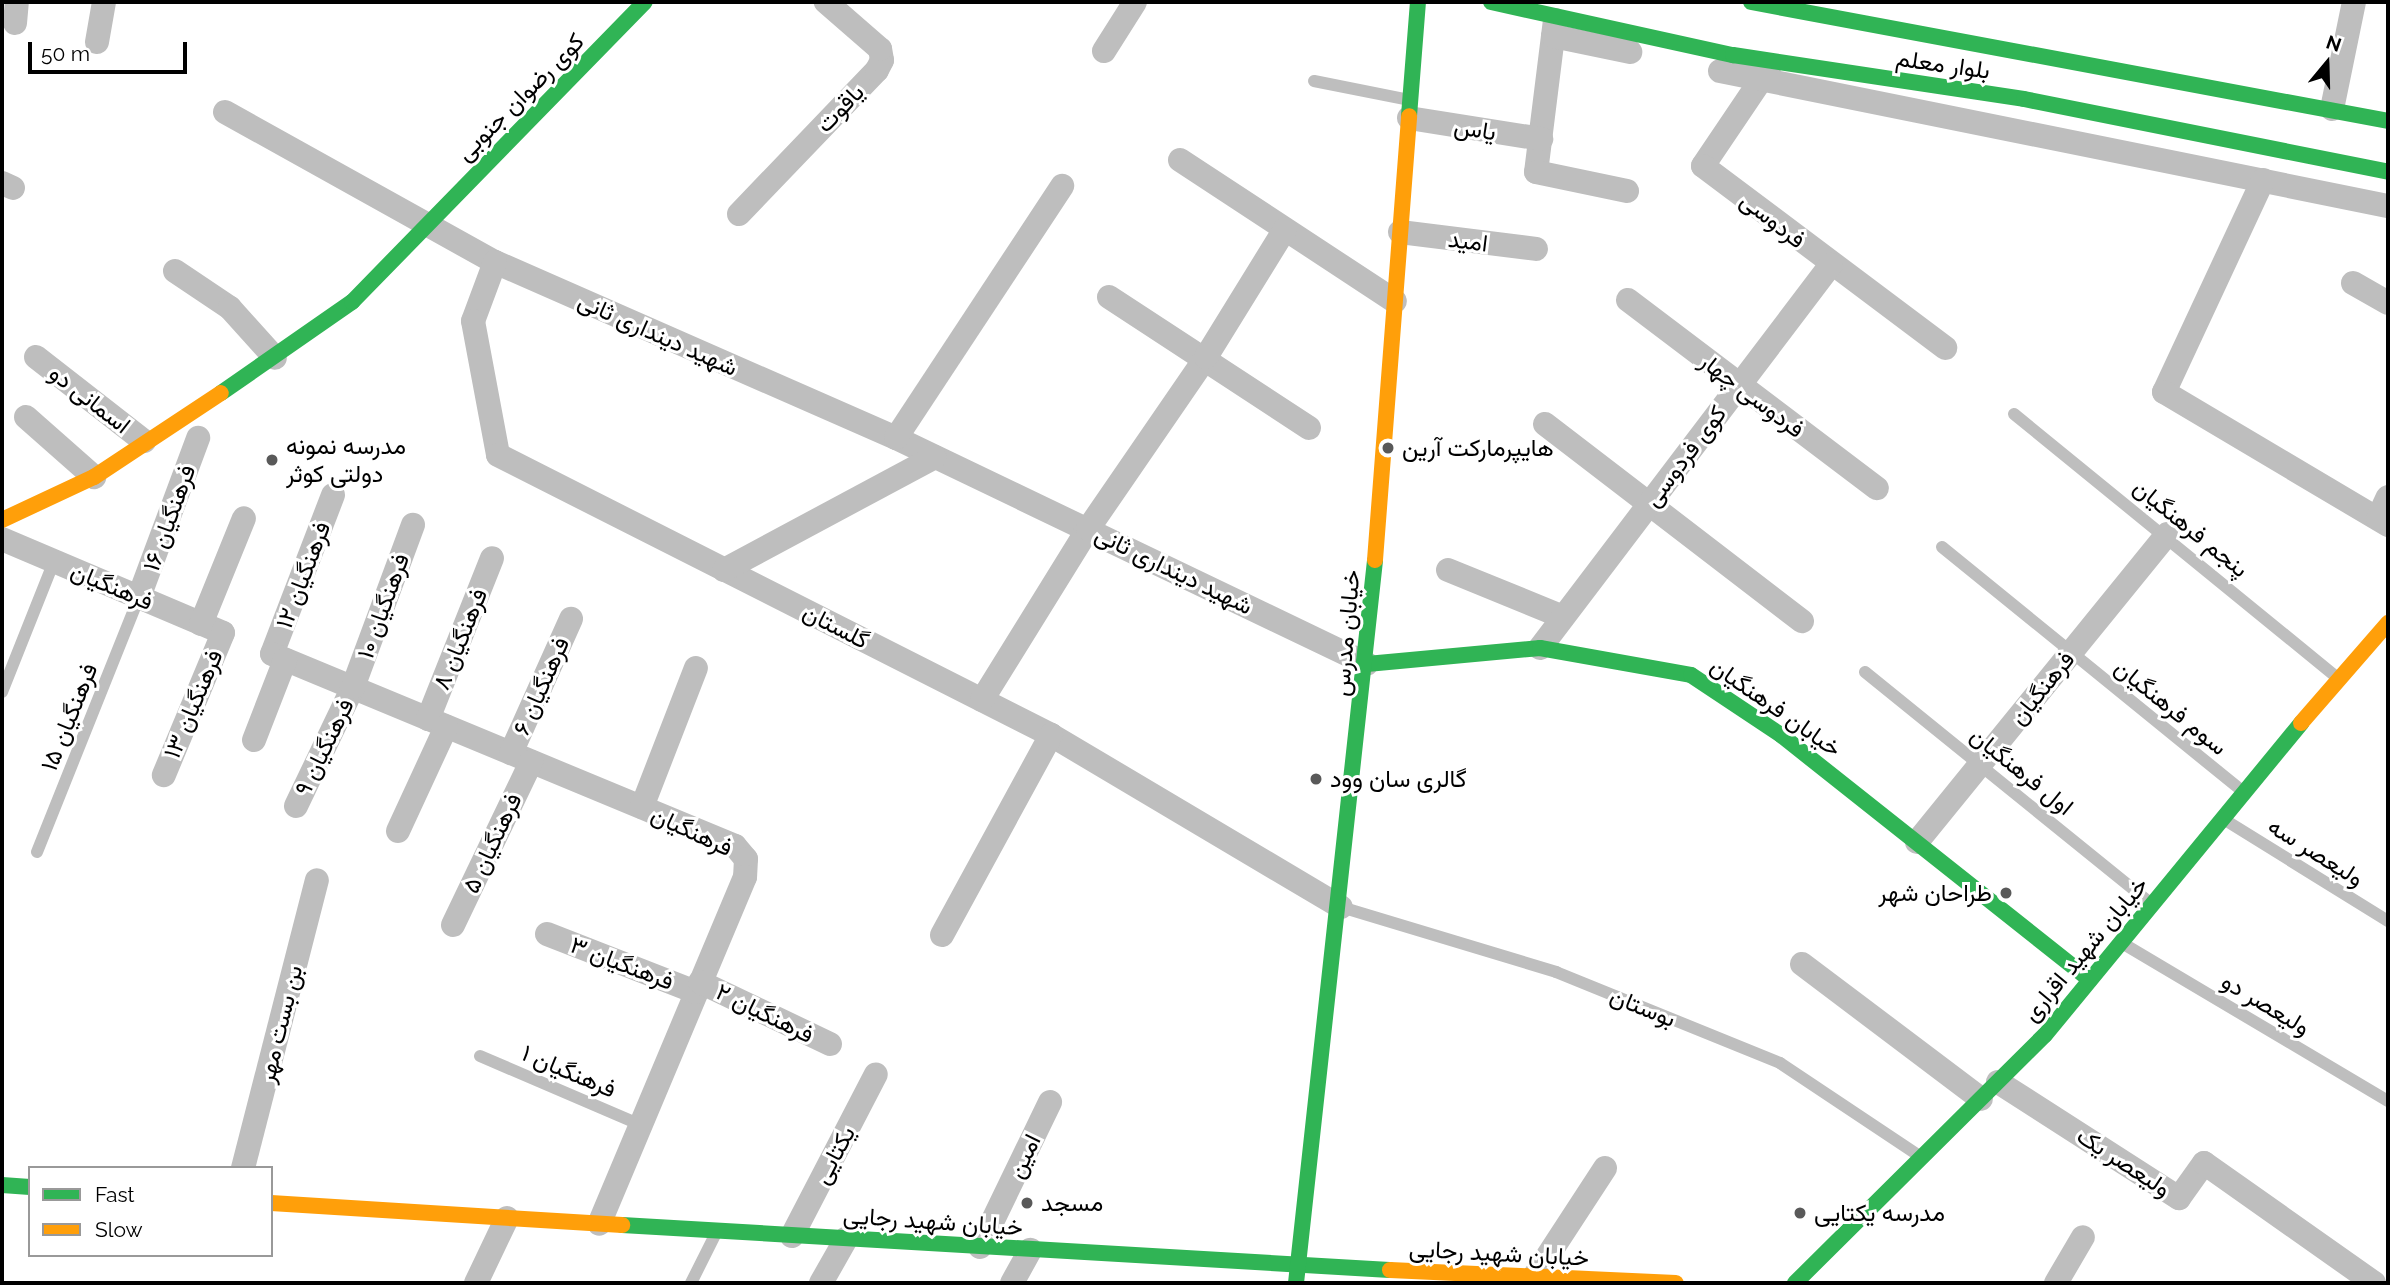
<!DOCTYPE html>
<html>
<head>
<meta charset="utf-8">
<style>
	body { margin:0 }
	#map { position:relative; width:2390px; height:1285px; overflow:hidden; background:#fff; font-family:Raleway,Vazirmatn,sans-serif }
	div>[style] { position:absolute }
	.lane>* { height:12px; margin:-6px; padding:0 6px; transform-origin:6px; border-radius:6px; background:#bebebe }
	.street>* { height:24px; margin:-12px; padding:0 12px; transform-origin:12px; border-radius:12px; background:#bebebe }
	.fast>* { height:16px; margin:-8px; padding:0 8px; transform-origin:8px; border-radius:8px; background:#30b455 }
	.slow>* { height:16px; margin:-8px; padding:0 8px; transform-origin:8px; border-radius:8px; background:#ff9f0a }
	.dots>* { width:19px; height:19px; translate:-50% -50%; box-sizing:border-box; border:4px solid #fff; border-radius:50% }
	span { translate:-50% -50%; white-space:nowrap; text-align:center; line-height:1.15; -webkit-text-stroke:6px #fff; paint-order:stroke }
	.street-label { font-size:24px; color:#000 }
	.poi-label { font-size:24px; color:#000 }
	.left { translate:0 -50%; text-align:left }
	.right { translate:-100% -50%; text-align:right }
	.frame { position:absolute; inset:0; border:4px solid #000; pointer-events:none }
	.legend { position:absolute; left:28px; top:1166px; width:245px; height:91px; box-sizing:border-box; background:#fff; border:2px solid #999; margin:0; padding:9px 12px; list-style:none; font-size:21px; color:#000 }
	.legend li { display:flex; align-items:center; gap:14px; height:35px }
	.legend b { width:35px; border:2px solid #999 }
	.north { position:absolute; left:2292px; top:28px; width:70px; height:70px; -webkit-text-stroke:5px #fff; paint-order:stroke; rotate:19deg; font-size:19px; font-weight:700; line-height:28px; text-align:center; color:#000 }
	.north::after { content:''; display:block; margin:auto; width:24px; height:32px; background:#000; clip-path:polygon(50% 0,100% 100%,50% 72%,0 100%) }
	.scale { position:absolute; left:28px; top:42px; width:159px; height:32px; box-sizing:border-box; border:4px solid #000; border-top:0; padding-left:9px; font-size:21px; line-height:24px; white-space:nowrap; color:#000; -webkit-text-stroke:5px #fff; paint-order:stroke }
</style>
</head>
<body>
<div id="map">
	<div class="lane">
		<i style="left:1314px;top:81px;width:98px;rotate:11.2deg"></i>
		<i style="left:2014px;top:414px;width:417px;rotate:39.2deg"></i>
		<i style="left:1942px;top:547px;width:388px;rotate:39.1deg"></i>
		<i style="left:1865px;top:672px;width:367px;rotate:39deg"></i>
		<i style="left:2px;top:692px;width:141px;rotate:-68.3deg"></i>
		<i style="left:2225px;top:820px;width:192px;rotate:31.8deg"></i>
		<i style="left:37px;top:852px;width:275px;rotate:-68.2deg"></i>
		<i style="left:1341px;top:907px;width:225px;rotate:16.8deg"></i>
		<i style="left:1556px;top:972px;width:242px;rotate:22.1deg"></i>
		<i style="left:1780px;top:1063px;width:169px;rotate:33.7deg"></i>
		<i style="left:2122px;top:943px;width:309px;rotate:30.7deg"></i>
		<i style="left:480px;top:1056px;width:175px;rotate:23.2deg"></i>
		<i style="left:691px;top:1283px;width:58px;rotate:-63.4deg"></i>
	</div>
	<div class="street">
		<i style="left:1555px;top:20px;width:153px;rotate:97.1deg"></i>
		<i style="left:1536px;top:172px;width:93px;rotate:11.8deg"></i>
		<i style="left:15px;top:23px;width:21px;rotate:-85deg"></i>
		<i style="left:1553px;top:36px;width:79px;rotate:11.7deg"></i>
		<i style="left:97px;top:42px;width:41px;rotate:-80.1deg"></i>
		<i style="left:1104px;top:51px;width:58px;rotate:-57.7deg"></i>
		<i style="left:1769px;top:68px;width:118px;rotate:124deg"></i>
		<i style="left:1703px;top:166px;width:303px;rotate:36.9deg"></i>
		<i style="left:1720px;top:71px;width:682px;rotate:11.43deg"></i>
		<i style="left:2332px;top:109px;width:109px;rotate:-78.4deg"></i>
		<i style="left:225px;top:112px;width:309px;rotate:29.1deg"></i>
		<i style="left:495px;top:262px;width:438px;rotate:23.7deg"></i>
		<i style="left:896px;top:438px;width:522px;rotate:25.63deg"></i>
		<i style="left:1409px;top:118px;width:134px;rotate:9deg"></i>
		<i style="left:1180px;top:160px;width:257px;rotate:33.3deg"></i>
		<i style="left:2263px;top:180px;width:234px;rotate:115deg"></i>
		<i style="left:2164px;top:392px;width:261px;rotate:30.7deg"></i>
		<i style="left:2px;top:183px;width:12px;rotate:24deg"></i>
		<i style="left:739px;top:214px;width:199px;rotate:-46.2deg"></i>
		<i style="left:877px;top:70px;width:11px;rotate:-63deg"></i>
		<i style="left:882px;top:60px;width:11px;rotate:-100deg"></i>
		<i style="left:880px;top:49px;width:72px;rotate:-139deg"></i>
		<i style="left:1400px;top:232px;width:137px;rotate:7.1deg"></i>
		<i style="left:495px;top:262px;width:63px;rotate:110.4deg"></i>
		<i style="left:473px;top:321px;width:136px;rotate:79.4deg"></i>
		<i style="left:498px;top:455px;width:620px;rotate:26.85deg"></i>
		<i style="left:1051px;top:735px;width:337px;rotate:30.7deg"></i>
		<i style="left:175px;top:271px;width:66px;rotate:33.9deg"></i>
		<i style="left:230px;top:308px;width:67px;rotate:48deg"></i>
		<i style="left:2353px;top:283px;width:40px;rotate:29.7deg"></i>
		<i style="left:1109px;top:297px;width:239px;rotate:33.2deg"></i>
		<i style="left:1628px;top:300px;width:312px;rotate:37.1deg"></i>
		<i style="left:36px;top:357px;width:137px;rotate:37.9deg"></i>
		<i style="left:26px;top:417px;width:91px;rotate:41.4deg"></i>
		<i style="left:1545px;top:424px;width:324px;rotate:37.5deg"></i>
		<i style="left:896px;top:438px;width:302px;rotate:-56.6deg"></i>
		<i style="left:333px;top:495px;width:170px;rotate:111deg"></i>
		<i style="left:272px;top:654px;width:501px;rotate:22.52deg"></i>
		<i style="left:735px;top:846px;width:17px;rotate:50deg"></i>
		<i style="left:746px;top:859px;width:18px;rotate:93deg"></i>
		<i style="left:745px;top:877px;width:376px;rotate:112.8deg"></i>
		<i style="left:2378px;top:518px;width:23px;rotate:-65deg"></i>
		<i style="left:2px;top:539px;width:240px;rotate:23deg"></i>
		<i style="left:223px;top:633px;width:154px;rotate:112.6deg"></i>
		<i style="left:724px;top:570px;width:239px;rotate:-28.2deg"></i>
		<i style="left:1448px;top:570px;width:124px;rotate:22.2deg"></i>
		<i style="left:139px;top:597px;width:170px;rotate:-69.6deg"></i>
		<i style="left:201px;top:624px;width:114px;rotate:-67.9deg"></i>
		<i style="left:1540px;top:648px;width:481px;rotate:-52.8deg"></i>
		<i style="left:982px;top:700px;width:201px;rotate:-58.2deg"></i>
		<i style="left:1088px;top:529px;width:209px;rotate:-55.5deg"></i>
		<i style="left:1206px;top:357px;width:150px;rotate:-58.3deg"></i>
		<i style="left:428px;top:719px;width:173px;rotate:-68.3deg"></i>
		<i style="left:254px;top:740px;width:86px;rotate:-68.8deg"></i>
		<i style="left:511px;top:753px;width:147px;rotate:-65.9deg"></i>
		<i style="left:296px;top:806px;width:132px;rotate:-64.4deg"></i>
		<i style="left:353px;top:687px;width:173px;rotate:-69.7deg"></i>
		<i style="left:642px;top:807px;width:149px;rotate:-68.8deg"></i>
		<i style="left:398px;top:831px;width:115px;rotate:-65.2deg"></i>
		<i style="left:1917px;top:842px;width:397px;rotate:-50.9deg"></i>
		<i style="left:453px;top:925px;width:181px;rotate:-64.4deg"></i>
		<i style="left:547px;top:934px;width:160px;rotate:21.3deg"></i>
		<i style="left:942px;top:935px;width:228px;rotate:-61.4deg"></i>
		<i style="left:1802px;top:964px;width:224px;rotate:37deg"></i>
		<i style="left:700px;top:982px;width:144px;rotate:25.5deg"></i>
		<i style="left:1998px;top:1082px;width:215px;rotate:32.7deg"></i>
		<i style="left:2179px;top:1198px;width:43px;rotate:-54.5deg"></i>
		<i style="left:2204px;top:1163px;width:208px;rotate:35.2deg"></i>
		<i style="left:243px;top:1168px;width:297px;rotate:-75.6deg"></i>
		<i style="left:792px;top:1236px;width:182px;rotate:-62.6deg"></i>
		<i style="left:980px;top:1247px;width:161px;rotate:-64.2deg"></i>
		<i style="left:1534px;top:1277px;width:130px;rotate:-56.9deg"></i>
		<i style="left:476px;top:1283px;width:72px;rotate:-64.5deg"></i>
		<i style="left:821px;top:1283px;width:51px;rotate:-60.4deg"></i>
		<i style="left:1012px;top:1283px;width:38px;rotate:-61deg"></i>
		<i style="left:2056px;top:1283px;width:53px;rotate:-59.6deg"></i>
	</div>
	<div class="fast">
		<i style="left:1491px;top:2px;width:248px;rotate:12.4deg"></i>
		<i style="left:1733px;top:55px;width:294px;rotate:8.6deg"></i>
		<i style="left:2024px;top:99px;width:371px;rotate:11.3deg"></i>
		<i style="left:1751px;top:2px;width:648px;rotate:10.58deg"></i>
		<i style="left:1409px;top:116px;width:114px;rotate:-85.5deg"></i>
		<i style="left:221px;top:393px;width:160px;rotate:-34.8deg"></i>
		<i style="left:352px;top:302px;width:419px;rotate:-45.7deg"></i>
		<i style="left:1367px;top:664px;width:174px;rotate:-5.3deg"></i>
		<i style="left:1540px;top:648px;width:153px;rotate:10.1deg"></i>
		<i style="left:1691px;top:675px;width:108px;rotate:33.7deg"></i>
		<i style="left:1781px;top:735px;width:394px;rotate:38.4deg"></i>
		<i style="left:2px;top:1185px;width:28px;rotate:4deg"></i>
		<i style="left:622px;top:1225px;width:769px;rotate:3.35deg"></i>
		<i style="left:1296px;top:1283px;width:727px;rotate:-83.76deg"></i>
		<i style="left:1795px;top:1283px;width:352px;rotate:-44.8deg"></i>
		<i style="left:2045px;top:1035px;width:404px;rotate:-50.6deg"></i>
	</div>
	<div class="slow">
		<i style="left:2px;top:520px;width:102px;rotate:-25.1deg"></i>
		<i style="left:94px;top:477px;width:152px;rotate:-33.5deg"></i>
		<i style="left:1375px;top:560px;width:445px;rotate:-85.6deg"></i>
		<i style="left:2301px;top:723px;width:133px;rotate:-49deg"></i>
		<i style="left:271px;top:1203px;width:352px;rotate:3.6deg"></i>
		<i style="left:1390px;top:1270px;width:286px;rotate:2.6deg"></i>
	</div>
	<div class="dots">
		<i style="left:1388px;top:448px;background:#595959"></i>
		<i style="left:272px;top:460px;background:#595959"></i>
		<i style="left:1316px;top:779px;background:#595959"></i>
		<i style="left:2006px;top:893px;background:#595959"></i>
		<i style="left:1027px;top:1203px;background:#595959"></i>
		<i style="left:1800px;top:1213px;background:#595959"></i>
	</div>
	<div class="street-label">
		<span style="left:1943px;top:64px;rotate:8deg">بلوار معلم</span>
		<span style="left:520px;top:97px;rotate:-45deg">کوی رضوان جنوبی</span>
		<span style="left:840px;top:108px;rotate:-46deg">یاقوت</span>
		<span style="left:1475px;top:129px;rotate:9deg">یاس</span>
		<span style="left:1773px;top:220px;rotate:38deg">فردوسی</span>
		<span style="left:1468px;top:241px;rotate:7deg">امید</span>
		<span style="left:658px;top:334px;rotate:24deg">شهید دینداری ثانی</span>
		<span style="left:1752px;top:395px;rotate:37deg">فردوسی چهار</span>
		<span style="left:90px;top:399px;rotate:38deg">اسمانی دو</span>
		<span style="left:1685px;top:456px;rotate:-53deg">کوی فردوسی</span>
		<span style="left:169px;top:518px;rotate:-70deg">فرهنگیان ۱۶</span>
		<span style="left:2191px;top:528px;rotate:39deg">پنجم فرهنگیان</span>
		<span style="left:1174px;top:570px;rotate:26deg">شهید دینداری ثانی</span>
		<span style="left:303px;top:575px;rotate:-69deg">فرهنگیان ۱۲</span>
		<span style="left:112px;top:586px;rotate:23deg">فرهنگیان</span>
		<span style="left:383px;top:606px;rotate:-70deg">فرهنگیان ۱۰</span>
		<span style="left:836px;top:626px;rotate:27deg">گلستان</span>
		<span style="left:1346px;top:633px;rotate:-85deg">خیابان مدرس</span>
		<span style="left:460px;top:639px;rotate:-68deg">فرهنگیان ۸</span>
		<span style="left:541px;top:686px;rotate:-66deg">فرهنگیان ۶</span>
		<span style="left:2042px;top:688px;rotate:-51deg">فرهنگیان</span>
		<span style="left:193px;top:704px;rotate:-67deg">فرهنگیان ۱۳</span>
		<span style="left:1776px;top:707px;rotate:35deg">خیابان فرهنگیان</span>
		<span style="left:2171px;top:707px;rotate:39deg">سوم فرهنگیان</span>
		<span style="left:69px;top:717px;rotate:-68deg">فرهنگیان ۱۵</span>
		<span style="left:324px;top:747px;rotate:-64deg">فرهنگیان ۹</span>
		<span style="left:2022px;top:771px;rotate:39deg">اول فرهنگیان</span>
		<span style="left:692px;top:831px;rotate:25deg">فرهنگیان</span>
		<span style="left:492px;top:843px;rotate:-65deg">فرهنگیان ۵</span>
		<span style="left:2316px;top:852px;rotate:32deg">ولیعصر سه</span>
		<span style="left:2085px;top:949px;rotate:-50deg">خیابان شهید اقراری</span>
		<span style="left:622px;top:963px;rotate:21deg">فرهنگیان ۳</span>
		<span style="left:2266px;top:1004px;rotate:31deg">ولیعصر دو</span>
		<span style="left:1643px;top:1007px;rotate:22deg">بوستان</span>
		<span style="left:765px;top:1013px;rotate:26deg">فرهنگیان ۲</span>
		<span style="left:280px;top:1024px;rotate:-76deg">بن بست مهر</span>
		<span style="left:569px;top:1071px;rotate:23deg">فرهنگیان ۱</span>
		<span style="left:834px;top:1155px;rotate:-62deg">یکتایی</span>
		<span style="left:1024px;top:1156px;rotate:-64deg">امین</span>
		<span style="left:2124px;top:1162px;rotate:33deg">ولیعصر یک</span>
		<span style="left:933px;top:1221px;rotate:4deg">خیابان شهید رجایی</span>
		<span style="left:1499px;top:1253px;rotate:3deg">خیابان شهید رجایی</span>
	</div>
	<div class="poi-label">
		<span class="left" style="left:286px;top:460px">مدرسه نمونه<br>دولتی کوثر</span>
		<span class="left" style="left:1402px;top:448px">هایپرمارکت آرین</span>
		<span class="left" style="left:1330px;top:779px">گالری سان وود</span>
		<span class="right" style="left:1992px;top:893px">طراحان شهر</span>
		<span class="left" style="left:1041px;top:1203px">مسجد</span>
		<span class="left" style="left:1814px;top:1213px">مدرسه یکتایی</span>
	</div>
	<div class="frame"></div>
	<ul class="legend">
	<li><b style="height:9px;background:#30b455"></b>Fast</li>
	<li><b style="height:9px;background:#ff9f0a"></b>Slow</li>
	</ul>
	<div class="north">N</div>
	<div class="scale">50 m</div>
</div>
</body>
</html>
